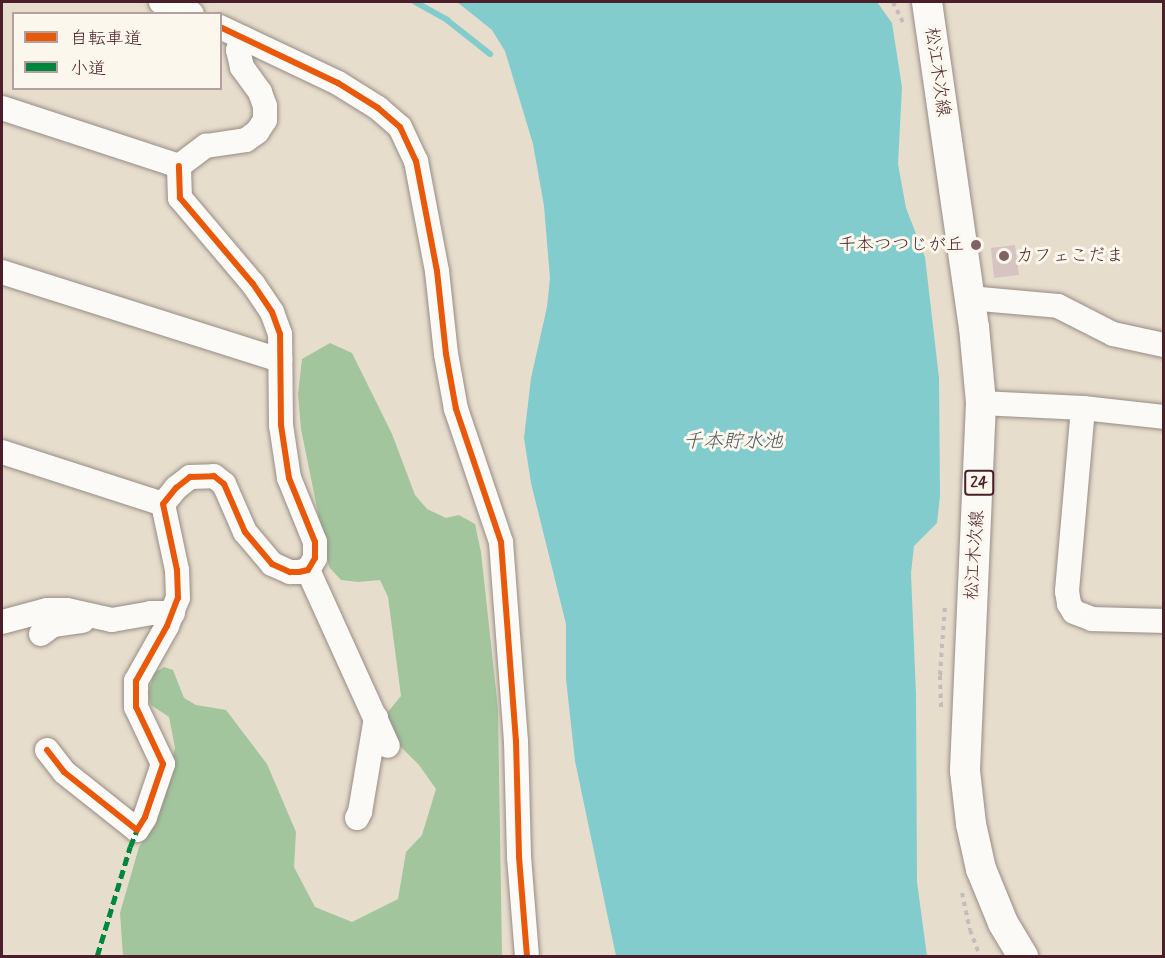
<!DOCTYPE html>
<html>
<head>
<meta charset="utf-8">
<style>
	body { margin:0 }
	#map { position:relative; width:1165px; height:958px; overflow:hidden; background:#e7ddcc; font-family:Mynerve,"Klee One",sans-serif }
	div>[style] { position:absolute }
	.forest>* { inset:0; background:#a2c59e }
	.water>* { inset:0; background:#82ccce }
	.stream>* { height:6px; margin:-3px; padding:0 3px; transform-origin:3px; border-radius:3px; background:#82ccce }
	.building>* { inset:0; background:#d6c3c2 }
	.path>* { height:4px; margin-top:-2px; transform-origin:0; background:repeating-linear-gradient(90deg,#c2bcba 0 4.5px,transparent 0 9px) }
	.roads { filter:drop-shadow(0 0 2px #978c85) drop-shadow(0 0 2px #978c85) }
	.minor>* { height:24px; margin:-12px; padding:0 12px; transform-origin:12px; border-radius:12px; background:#fbfaf7 }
	.major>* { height:30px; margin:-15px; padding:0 15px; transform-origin:15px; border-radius:15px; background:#fbfaf7 }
	.quiet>* { height:4.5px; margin-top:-2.25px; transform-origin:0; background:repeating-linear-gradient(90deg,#00873e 0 9px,transparent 0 13.5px) }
	.cycleway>* { height:6px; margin:-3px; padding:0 3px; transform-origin:3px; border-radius:3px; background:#e8590c }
	.dots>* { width:16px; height:16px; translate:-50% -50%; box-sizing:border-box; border:3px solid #fbf7ec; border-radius:50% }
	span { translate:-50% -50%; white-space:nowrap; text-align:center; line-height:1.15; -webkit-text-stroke:6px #fbf7ec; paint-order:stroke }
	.shield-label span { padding:2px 4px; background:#fbf7ec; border:2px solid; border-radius:4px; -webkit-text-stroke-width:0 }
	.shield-label { font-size:16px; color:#4a1f2b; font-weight:700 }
	.street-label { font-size:18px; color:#4a1f2b }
	.poi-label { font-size:18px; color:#4a1f2b }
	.right { translate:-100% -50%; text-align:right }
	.left { translate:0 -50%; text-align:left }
	.water-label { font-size:20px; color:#4f5964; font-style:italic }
	.frame { position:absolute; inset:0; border:3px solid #4a1f2b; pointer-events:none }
	.legend { position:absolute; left:12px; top:12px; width:210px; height:78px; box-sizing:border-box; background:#fbf7ec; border:2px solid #b4a19f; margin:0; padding:8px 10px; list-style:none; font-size:18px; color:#4a1f2b }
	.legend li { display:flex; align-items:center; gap:12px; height:30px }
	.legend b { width:30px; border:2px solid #b4a19f }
</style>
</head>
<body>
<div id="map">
	<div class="forest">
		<i style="clip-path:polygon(330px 343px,352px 353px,392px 434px,415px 495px,427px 509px,446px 518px,459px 515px,475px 524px,481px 552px,498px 709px,502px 956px,123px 956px,120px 913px,139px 847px,156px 824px,175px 748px,169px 717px,151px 705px,148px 693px,154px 673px,164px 667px,173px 670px,184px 698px,196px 705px,226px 710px,267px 764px,296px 832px,294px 867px,315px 907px,352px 922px,398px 899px,406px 852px,422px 835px,436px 789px,419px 765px,397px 743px,387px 713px,401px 696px,388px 597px,380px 580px,358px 582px,341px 580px,329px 567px,301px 429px,298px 394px,302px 359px)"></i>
	</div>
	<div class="water">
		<i style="clip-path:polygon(457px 2px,877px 2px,892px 23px,902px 87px,898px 164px,906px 208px,925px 257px,939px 378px,940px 496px,937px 523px,914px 546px,911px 573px,916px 695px,917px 882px,927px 956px,616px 956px,575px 761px,566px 679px,566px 624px,531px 483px,524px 438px,531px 378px,547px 307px,550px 278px,544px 206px,533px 144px,505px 51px,492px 30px)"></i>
	</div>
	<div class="stream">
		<i style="left:415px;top:2px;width:37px;rotate:29deg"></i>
		<i style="left:447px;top:20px;width:55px;rotate:38.3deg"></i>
	</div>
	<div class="building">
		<i style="clip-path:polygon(1015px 245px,1019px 275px,994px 278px,991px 248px)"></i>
	</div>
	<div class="path">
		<i style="left:893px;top:2px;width:25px;rotate:64deg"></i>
		<i style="left:941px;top:707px;width:32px;rotate:-92deg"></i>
		<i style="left:940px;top:675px;width:69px;rotate:-85.9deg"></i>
		<i style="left:962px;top:893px;width:38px;rotate:78deg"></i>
		<i style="left:970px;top:930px;width:28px;rotate:69deg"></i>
	</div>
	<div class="roads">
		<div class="minor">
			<i style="left:161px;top:2px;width:33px;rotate:21deg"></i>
			<i style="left:220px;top:27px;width:131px;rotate:25.4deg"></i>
			<i style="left:338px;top:83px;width:47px;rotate:32deg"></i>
			<i style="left:378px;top:108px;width:29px;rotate:41deg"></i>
			<i style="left:400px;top:127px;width:38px;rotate:65deg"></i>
			<i style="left:416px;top:161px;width:112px;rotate:79.2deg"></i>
			<i style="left:437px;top:271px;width:83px;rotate:83.8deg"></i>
			<i style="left:446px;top:354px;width:56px;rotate:79.7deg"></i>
			<i style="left:456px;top:409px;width:140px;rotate:71.3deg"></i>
			<i style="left:501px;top:542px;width:200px;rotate:85.7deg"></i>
			<i style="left:516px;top:741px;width:116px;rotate:88.5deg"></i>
			<i style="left:519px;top:857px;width:99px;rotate:85.4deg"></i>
			<i style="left:2px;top:108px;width:186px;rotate:18.1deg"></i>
			<i style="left:179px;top:166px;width:34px;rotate:-37deg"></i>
			<i style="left:206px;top:146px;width:40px;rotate:-8.5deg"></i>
			<i style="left:246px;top:140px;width:14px;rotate:-36deg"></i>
			<i style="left:257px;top:132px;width:14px;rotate:-56deg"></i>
			<i style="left:265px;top:120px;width:14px;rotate:-90deg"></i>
			<i style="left:265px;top:106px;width:15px;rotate:-110deg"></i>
			<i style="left:260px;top:92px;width:31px;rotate:-126deg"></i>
			<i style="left:242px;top:67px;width:17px;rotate:-103deg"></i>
			<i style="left:238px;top:50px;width:13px;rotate:-67deg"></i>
			<i style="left:2px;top:272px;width:292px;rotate:17.6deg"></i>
			<i style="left:969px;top:298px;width:89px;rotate:5.1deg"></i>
			<i style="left:1058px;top:306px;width:62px;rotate:27deg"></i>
			<i style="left:1113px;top:334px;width:52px;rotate:12.2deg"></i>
			<i style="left:981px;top:403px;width:102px;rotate:2.8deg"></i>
			<i style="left:1083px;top:408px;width:81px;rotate:6.3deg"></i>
			<i style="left:1083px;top:408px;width:184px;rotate:95deg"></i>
			<i style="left:1067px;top:591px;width:13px;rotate:81deg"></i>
			<i style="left:1069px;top:604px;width:9px;rotate:58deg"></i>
			<i style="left:1074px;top:612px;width:19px;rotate:21deg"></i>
			<i style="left:1092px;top:619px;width:72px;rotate:1.6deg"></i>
			<i style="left:2px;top:452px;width:169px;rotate:17.9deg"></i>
			<i style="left:308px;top:570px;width:193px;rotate:65.6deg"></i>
			<i style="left:2px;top:622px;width:47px;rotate:-14.9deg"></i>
			<i style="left:47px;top:610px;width:20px"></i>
			<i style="left:67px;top:610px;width:46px;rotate:12.5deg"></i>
			<i style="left:112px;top:620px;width:39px;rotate:-10deg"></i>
			<i style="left:150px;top:613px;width:23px"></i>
			<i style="left:41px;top:634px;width:15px;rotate:-37deg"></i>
			<i style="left:53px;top:625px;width:30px;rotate:-8deg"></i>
			<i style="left:47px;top:750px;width:28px;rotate:52deg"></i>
			<i style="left:64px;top:772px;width:93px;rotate:38.5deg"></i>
			<i style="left:137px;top:830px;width:15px;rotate:-58deg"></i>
			<i style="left:145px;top:817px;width:56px;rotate:-71.2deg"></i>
			<i style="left:163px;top:764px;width:63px;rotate:-115.3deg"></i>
			<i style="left:136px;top:707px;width:26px;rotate:-90deg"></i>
			<i style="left:136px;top:681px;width:63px;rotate:-60.6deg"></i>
			<i style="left:167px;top:626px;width:30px;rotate:-69deg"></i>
			<i style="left:178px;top:598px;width:28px;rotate:-92deg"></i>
			<i style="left:177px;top:570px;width:67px;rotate:-102deg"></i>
			<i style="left:163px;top:504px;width:21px;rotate:-51deg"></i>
			<i style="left:176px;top:488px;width:18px;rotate:-38deg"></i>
			<i style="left:190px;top:477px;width:24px;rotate:-2deg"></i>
			<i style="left:214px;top:476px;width:13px;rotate:39deg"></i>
			<i style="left:224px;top:484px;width:52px;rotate:66.4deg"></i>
			<i style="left:245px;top:532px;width:42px;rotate:49.8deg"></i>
			<i style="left:272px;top:564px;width:20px;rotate:24deg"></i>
			<i style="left:290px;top:572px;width:9px"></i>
			<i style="left:299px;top:572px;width:9px;rotate:-13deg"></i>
			<i style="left:308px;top:570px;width:14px;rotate:-60deg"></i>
			<i style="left:315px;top:558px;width:16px;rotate:-90deg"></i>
			<i style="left:315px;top:542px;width:69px;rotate:-112.1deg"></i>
			<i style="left:289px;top:478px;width:54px;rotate:-98.6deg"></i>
			<i style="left:281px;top:425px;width:91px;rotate:-90.6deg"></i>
			<i style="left:280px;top:334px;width:23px;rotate:-110deg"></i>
			<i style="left:272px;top:312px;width:34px;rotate:-124deg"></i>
			<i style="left:253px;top:284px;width:113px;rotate:-130.3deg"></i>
			<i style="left:180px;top:198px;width:32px;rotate:-92deg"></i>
			<i style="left:357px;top:818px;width:7px;rotate:-63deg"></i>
			<i style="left:360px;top:812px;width:96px;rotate:-80.4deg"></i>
		</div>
		<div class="major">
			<i style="left:927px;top:2px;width:328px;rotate:81.8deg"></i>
			<i style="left:974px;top:327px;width:76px;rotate:84.7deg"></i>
			<i style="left:981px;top:403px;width:368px;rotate:92.5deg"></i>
			<i style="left:965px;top:771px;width:53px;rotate:83.5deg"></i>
			<i style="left:971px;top:824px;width:46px;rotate:77.5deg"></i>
			<i style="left:981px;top:869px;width:58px;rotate:67.8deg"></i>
			<i style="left:1003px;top:923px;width:39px;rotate:59deg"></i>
		</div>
	</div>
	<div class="quiet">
		<i style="left:97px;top:956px;width:114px;rotate:-73.2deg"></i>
		<i style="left:130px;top:847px;width:18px;rotate:-68deg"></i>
	</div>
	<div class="cycleway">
		<i style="left:220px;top:27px;width:131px;rotate:25.4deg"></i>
		<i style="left:338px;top:83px;width:47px;rotate:32deg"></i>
		<i style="left:378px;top:108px;width:29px;rotate:41deg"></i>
		<i style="left:400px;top:127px;width:38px;rotate:65deg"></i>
		<i style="left:416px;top:161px;width:112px;rotate:79.2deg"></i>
		<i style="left:437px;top:271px;width:83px;rotate:83.8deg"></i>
		<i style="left:446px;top:354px;width:56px;rotate:79.7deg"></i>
		<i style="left:456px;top:409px;width:140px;rotate:71.3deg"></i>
		<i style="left:501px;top:542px;width:200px;rotate:85.7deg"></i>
		<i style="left:516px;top:741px;width:116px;rotate:88.5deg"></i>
		<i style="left:519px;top:857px;width:99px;rotate:85.4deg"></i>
		<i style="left:47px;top:750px;width:28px;rotate:52deg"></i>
		<i style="left:64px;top:772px;width:93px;rotate:38.5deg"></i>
		<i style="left:137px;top:830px;width:15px;rotate:-58deg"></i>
		<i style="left:145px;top:817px;width:56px;rotate:-71.2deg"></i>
		<i style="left:163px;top:764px;width:63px;rotate:-115.3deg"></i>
		<i style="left:136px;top:707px;width:26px;rotate:-90deg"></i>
		<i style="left:136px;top:681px;width:63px;rotate:-60.6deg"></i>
		<i style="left:167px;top:626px;width:30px;rotate:-69deg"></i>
		<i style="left:178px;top:598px;width:28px;rotate:-92deg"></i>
		<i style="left:177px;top:570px;width:67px;rotate:-102deg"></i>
		<i style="left:163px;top:504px;width:21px;rotate:-51deg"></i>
		<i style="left:176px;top:488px;width:18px;rotate:-38deg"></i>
		<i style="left:190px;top:477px;width:24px;rotate:-2deg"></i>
		<i style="left:214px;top:476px;width:13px;rotate:39deg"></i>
		<i style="left:224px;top:484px;width:52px;rotate:66.4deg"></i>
		<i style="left:245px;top:532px;width:42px;rotate:49.8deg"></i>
		<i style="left:272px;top:564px;width:20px;rotate:24deg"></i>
		<i style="left:290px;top:572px;width:9px"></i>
		<i style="left:299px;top:572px;width:9px;rotate:-13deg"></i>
		<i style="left:308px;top:570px;width:14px;rotate:-60deg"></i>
		<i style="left:315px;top:558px;width:16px;rotate:-90deg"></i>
		<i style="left:315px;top:542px;width:69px;rotate:-112.1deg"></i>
		<i style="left:289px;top:478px;width:54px;rotate:-98.6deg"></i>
		<i style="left:281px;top:425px;width:91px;rotate:-90.6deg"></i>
		<i style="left:280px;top:334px;width:23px;rotate:-110deg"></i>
		<i style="left:272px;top:312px;width:34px;rotate:-124deg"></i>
		<i style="left:253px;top:284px;width:113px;rotate:-130.3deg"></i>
		<i style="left:180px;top:198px;width:32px;rotate:-92deg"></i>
	</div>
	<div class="dots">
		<i style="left:976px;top:245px;background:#816263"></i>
		<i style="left:1004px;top:256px;background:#816263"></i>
	</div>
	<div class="shield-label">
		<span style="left:979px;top:483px">24</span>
	</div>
	<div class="street-label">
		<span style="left:937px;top:72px;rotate:82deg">松江木次線</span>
		<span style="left:975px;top:555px;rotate:-86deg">松江木次線</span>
	</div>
	<div class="poi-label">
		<span class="right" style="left:964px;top:245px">千本つつじが丘</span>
		<span class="left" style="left:1016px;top:256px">カフェこだま</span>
	</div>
	<div class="water-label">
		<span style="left:733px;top:441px">千本貯水池</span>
	</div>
	<div class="frame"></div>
	<ul class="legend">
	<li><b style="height:8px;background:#e8590c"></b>自転車道</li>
	<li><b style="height:8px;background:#00873e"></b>小道</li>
	</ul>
</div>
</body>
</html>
